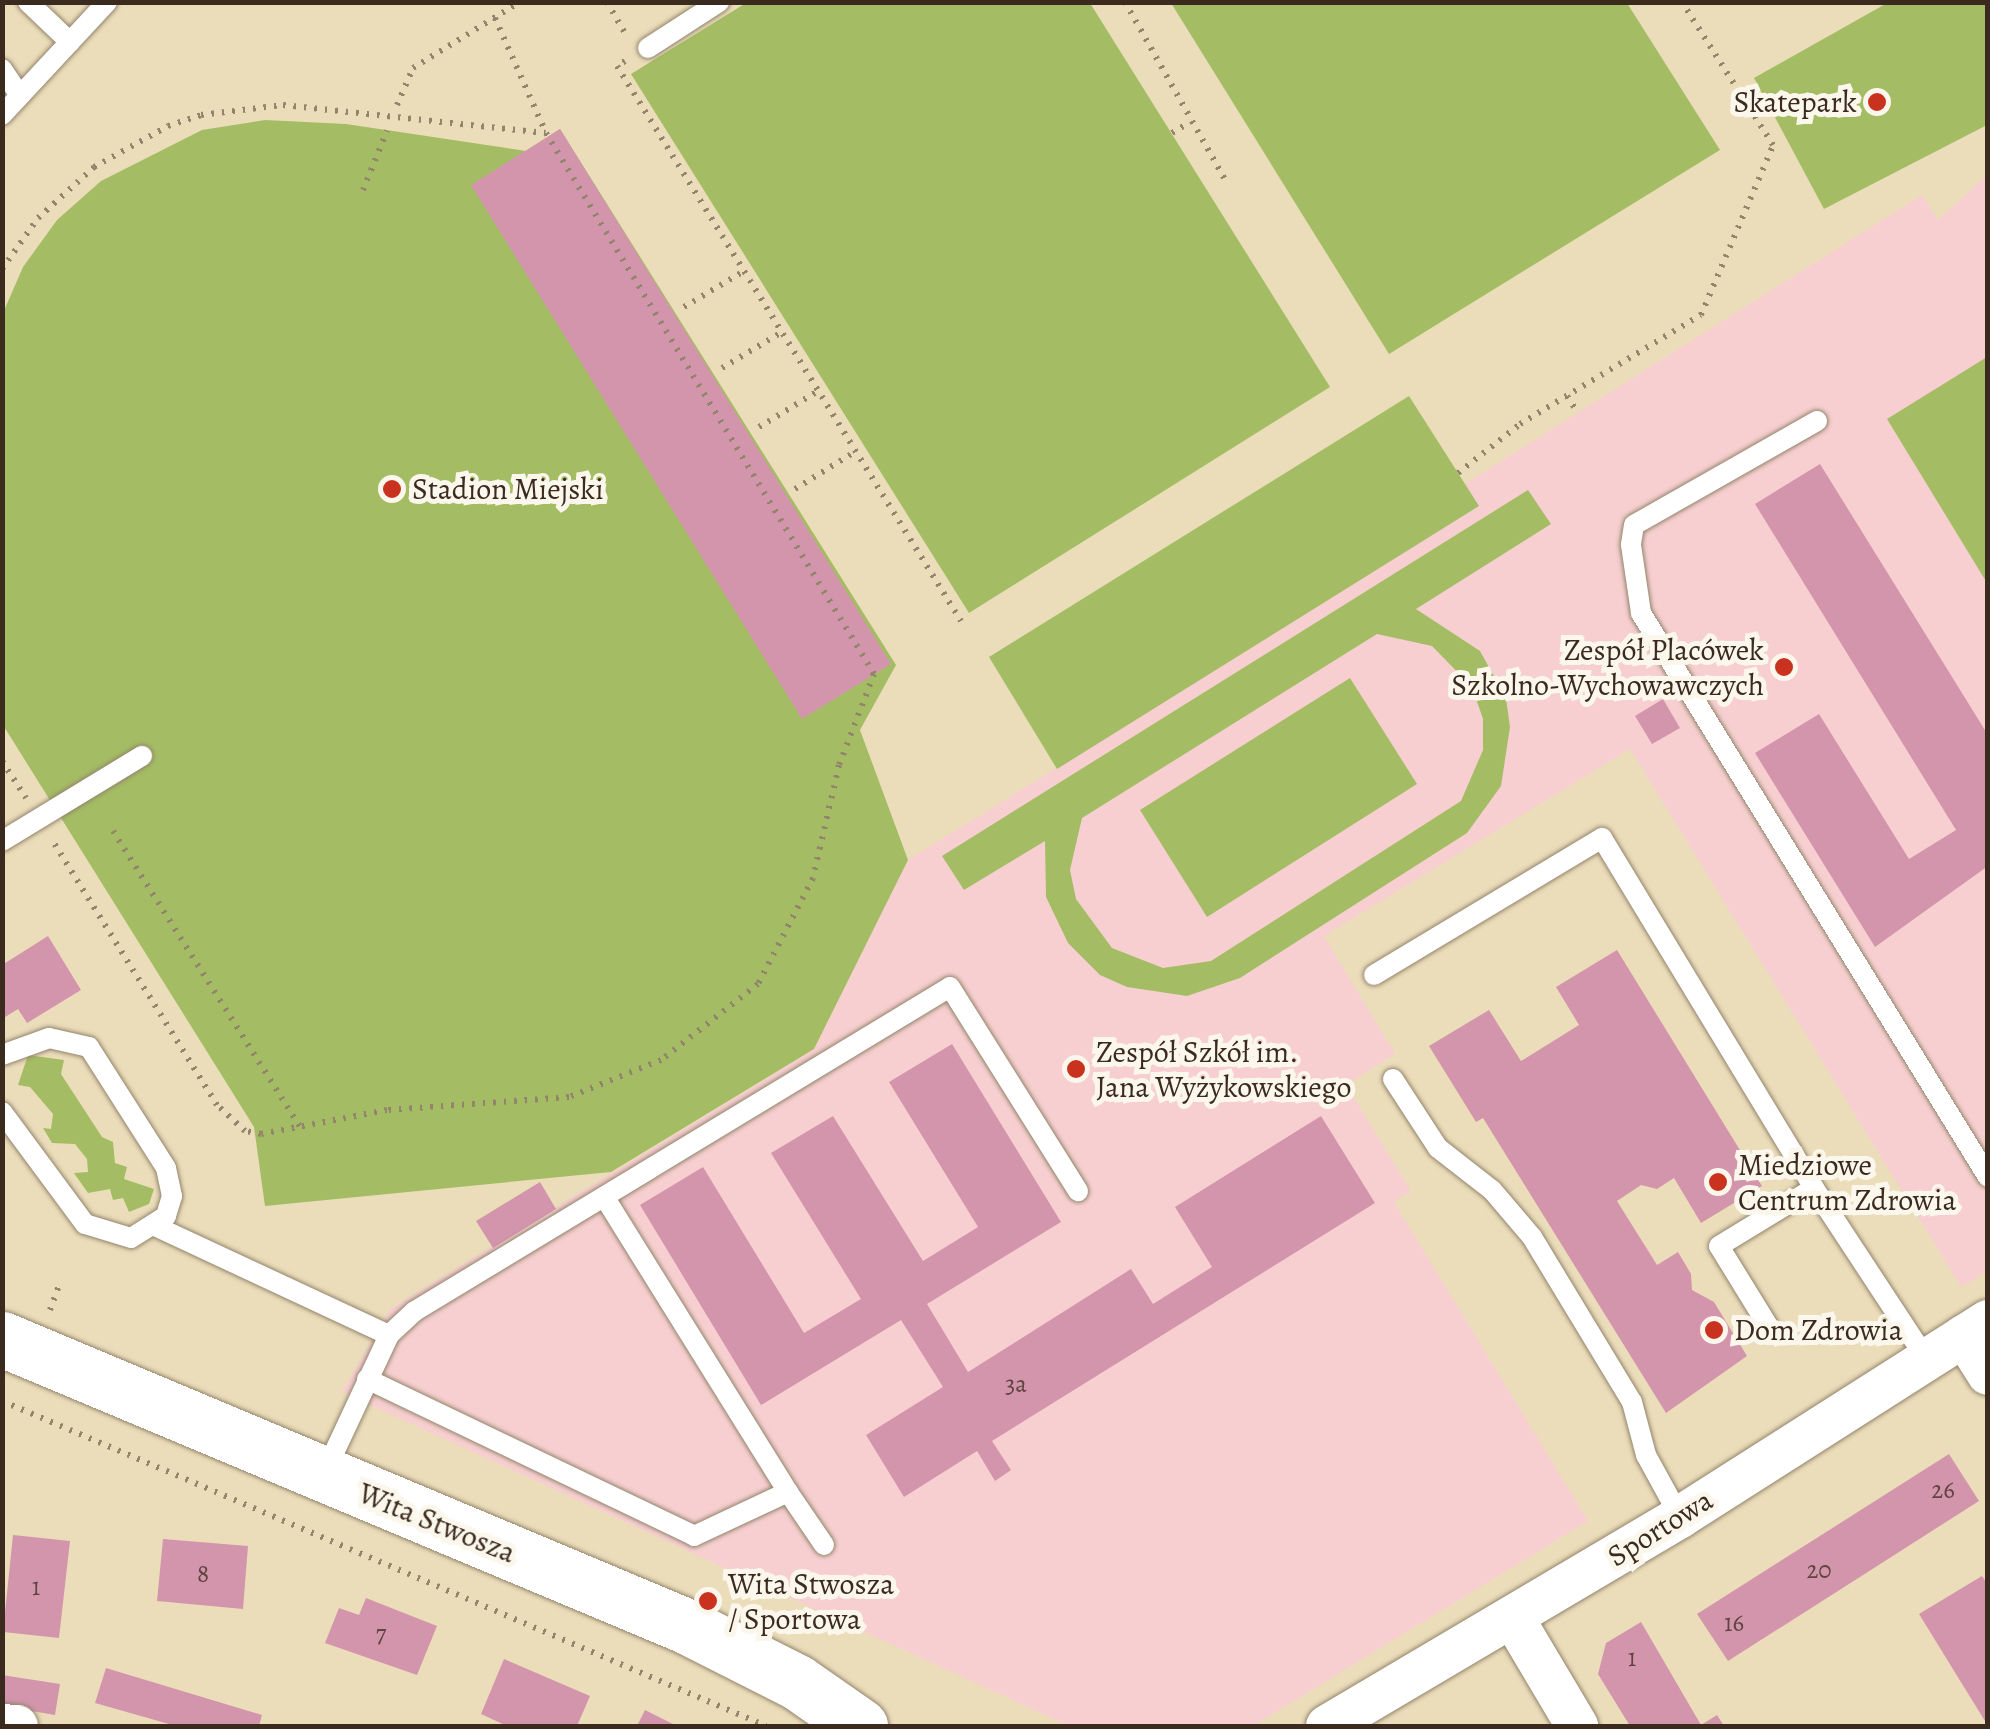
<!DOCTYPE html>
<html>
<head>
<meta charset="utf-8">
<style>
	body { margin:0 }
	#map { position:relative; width:1990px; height:1729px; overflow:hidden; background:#ebddba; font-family:Alegreya,serif }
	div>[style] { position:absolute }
	.built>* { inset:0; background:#f7cfd0 }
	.green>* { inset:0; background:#a4bd64 }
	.building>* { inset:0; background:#d395ac }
	.path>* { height:6px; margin-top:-3px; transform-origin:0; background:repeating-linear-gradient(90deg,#93846c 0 2.5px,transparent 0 10.5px) }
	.roads { filter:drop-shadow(0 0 2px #93846c) drop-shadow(0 0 2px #93846c) }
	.lane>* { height:20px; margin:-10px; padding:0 10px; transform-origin:10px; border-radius:10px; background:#fff }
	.street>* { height:42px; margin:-21px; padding:0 21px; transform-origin:21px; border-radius:21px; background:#fff }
	.secondary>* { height:55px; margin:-27.5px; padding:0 27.5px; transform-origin:27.5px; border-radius:27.5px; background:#fff }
	.dots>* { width:28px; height:28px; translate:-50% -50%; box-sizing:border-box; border:5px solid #fbf7ec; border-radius:50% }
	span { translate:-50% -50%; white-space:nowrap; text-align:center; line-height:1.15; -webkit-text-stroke:10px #fbf7ec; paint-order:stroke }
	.number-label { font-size:25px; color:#614542 }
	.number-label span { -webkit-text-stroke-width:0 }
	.poi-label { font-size:30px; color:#3b2a1e }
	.right { translate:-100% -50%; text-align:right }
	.left { translate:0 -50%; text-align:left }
	.street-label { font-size:30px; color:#3b2a1e }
	.frame { position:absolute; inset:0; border:5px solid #3b2a1e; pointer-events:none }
</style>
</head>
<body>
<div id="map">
	<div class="built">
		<i style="clip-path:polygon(1987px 175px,1987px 1272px,1961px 1287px,1630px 749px,1324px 936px,1395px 1054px,1346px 1085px,1411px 1191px,1394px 1202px,1588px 1521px,1253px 1726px,1069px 1726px,342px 1392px,390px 1309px,814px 1049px,908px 860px,1478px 506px,1465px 484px,1922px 195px,1938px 220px)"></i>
	</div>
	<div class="green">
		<i style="clip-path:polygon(1889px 2px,1987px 3px,1987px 125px,1824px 209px,1754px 78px)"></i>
		<i style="clip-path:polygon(746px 3px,1090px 3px,1330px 387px,969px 613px,631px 74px)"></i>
		<i style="clip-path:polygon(1171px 3px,1627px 3px,1720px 150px,1389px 354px)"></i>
		<i style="clip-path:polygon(265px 120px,346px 124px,526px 151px,560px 129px,896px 665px,860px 730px,908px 860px,814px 1049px,611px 1172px,265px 1206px,254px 1127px,3px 725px,3px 313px,23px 267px,57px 220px,101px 181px,202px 130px)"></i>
		<i style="clip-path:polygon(1987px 357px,1987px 583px,1887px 419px)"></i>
		<i style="clip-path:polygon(1409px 396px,1479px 506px,1057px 769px,989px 657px)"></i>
		<i style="clip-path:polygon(evenodd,1528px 490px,1551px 524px,1416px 609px,1480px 651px,1506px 698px,1510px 727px,1501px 786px,1467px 833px,1240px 978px,1187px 996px,1127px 987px,1100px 975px,1068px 943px,1046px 897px,1045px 841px,964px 890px,942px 856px,1528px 490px,1377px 634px,1432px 646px,1472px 687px,1483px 719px,1483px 750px,1461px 801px,1211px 961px,1163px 968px,1112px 948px,1076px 899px,1070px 870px,1082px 818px,1377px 634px)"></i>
		<i style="clip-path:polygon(1350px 678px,1417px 784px,1207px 917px,1140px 810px)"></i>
		<i style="clip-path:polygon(28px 1055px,64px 1060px,61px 1074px,102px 1137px,113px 1142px,115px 1163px,127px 1167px,124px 1179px,154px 1189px,149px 1204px,129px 1212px,123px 1198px,113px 1200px,110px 1189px,88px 1193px,74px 1173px,88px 1172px,87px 1159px,75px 1144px,52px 1143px,43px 1128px,51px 1129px,53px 1114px,30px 1087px,18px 1085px)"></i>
	</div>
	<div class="building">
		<i style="clip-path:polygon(560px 129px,891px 664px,802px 719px,471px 185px)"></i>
		<i style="clip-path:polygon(1820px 464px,1988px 735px,1988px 866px,1875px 947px,1755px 753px,1819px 714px,1909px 859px,1956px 830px,1755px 504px)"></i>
		<i style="clip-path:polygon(1663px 699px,1680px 728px,1652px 744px,1635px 716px)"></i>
		<i style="clip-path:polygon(48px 936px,81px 990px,27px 1023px,18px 1009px,2px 1019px,2px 965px)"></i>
		<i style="clip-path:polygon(1617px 950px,1762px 1186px,1701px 1223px,1674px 1178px,1657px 1189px,1641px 1185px,1617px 1201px,1657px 1265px,1678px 1252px,1691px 1274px,1692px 1290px,1714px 1302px,1747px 1356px,1666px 1413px,1483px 1118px,1476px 1122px,1429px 1046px,1489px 1010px,1521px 1061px,1579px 1025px,1556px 987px)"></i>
		<i style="clip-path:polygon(952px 1044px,1061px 1222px,927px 1304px,968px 1372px,1131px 1269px,1153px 1304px,1212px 1267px,1175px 1207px,1321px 1116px,1375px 1203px,992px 1441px,1011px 1470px,995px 1481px,977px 1451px,904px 1497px,866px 1435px,943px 1387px,901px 1320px,761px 1405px,640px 1205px,703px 1167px,804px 1333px,861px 1299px,771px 1153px,833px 1116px,923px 1261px,978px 1227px,889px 1082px)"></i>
		<i style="clip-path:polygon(540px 1182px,556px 1209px,493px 1248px,476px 1221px)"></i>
		<i style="clip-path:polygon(1949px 1454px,1979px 1501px,1728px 1661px,1697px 1614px)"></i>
		<i style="clip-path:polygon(13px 1535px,70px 1541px,59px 1638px,3px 1632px)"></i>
		<i style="clip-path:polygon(163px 1539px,248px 1546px,243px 1609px,157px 1601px)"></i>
		<i style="clip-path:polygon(1982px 1576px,1988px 1585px,1988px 1726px,1919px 1614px)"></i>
		<i style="clip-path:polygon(366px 1598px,437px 1626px,417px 1675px,325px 1643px,339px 1608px,359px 1615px)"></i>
		<i style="clip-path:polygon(1641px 1622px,1701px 1725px,1717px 1715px,1724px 1726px,1630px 1726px,1598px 1674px,1606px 1643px)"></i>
		<i style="clip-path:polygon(504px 1659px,590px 1696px,577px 1726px,507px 1726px,481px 1714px)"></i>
		<i style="clip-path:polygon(106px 1668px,262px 1715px,259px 1726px,176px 1726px,95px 1703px)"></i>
		<i style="clip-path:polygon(2px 1675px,60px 1684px,55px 1715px,2px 1706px)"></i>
		<i style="clip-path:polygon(645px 1710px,677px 1726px,637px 1726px)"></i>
	</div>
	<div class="path">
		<i style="left:607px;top:2px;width:34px;rotate:60deg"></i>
		<i style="left:1125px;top:2px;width:208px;rotate:60.6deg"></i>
		<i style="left:495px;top:18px;width:126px;rotate:66.1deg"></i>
		<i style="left:625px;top:61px;width:9px;rotate:148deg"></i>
		<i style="left:617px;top:66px;width:653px;rotate:58.21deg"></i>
		<i style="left:397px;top:105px;width:40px;rotate:-66.6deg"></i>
		<i style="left:413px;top:68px;width:126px;rotate:-31.7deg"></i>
		<i style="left:1172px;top:133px;width:21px;rotate:-31deg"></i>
		<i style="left:363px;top:190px;width:64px;rotate:-67.9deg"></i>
		<i style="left:2px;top:269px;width:62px;rotate:-54.8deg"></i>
		<i style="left:38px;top:218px;width:76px;rotate:-42.3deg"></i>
		<i style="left:94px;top:167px;width:85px;rotate:-29deg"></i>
		<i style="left:168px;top:126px;width:35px;rotate:-18deg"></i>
		<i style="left:201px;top:115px;width:83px;rotate:-7deg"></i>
		<i style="left:283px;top:105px;width:264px;rotate:6.1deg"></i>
		<i style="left:546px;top:133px;width:633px;rotate:58.77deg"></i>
		<i style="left:874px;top:674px;width:97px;rotate:111deg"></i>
		<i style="left:839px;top:765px;width:116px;rotate:103deg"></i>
		<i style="left:813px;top:878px;width:119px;rotate:117.4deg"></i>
		<i style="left:758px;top:984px;width:123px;rotate:141.9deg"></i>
		<i style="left:661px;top:1060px;width:99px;rotate:158.1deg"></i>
		<i style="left:569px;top:1097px;width:182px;rotate:175.9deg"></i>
		<i style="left:387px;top:1110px;width:128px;rotate:169.2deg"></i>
		<i style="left:261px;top:1134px;width:16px;rotate:-169deg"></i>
		<i style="left:245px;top:1131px;width:38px;rotate:-137deg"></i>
		<i style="left:217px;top:1105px;width:309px;rotate:-121.9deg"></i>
		<i style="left:684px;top:307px;width:70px;rotate:-31deg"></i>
		<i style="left:722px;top:368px;width:70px;rotate:-31deg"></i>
		<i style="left:1567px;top:396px;width:20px;rotate:57deg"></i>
		<i style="left:759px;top:427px;width:69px;rotate:-31.4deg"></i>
		<i style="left:1458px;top:473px;width:79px;rotate:-38.3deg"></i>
		<i style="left:1520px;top:424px;width:211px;rotate:-31.1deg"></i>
		<i style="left:1701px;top:315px;width:185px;rotate:-67deg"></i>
		<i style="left:1773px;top:145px;width:169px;rotate:-122.5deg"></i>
		<i style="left:795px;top:489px;width:72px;rotate:-31.9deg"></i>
		<i style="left:2px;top:761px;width:44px;rotate:57deg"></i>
		<i style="left:113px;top:831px;width:350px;rotate:57.7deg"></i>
		<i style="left:50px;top:1310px;width:27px;rotate:-70deg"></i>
		<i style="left:2px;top:1401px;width:830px;rotate:23.04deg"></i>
	</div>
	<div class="roads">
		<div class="lane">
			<i style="left:28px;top:2px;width:58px;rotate:43.6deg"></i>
			<i style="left:648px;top:48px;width:85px;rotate:-32.9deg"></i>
			<i style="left:2px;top:69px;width:32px;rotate:56deg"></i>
			<i style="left:2px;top:115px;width:154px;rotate:-47.1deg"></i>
			<i style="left:1817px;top:421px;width:210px;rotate:150.4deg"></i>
			<i style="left:1634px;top:525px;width:20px;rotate:99deg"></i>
			<i style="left:1631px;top:545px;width:69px;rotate:81.6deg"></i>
			<i style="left:1641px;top:613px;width:662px;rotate:58.4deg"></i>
			<i style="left:2px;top:841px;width:164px;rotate:-31.3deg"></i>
			<i style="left:1374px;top:975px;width:266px;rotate:-31deg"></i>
			<i style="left:1602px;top:838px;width:409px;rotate:58.8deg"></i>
			<i style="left:1814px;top:1188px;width:206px;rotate:56.7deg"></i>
			<i style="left:2px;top:1055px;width:50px;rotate:-19.9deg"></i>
			<i style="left:49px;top:1038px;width:41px;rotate:12.7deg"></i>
			<i style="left:89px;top:1047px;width:143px;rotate:57.5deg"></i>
			<i style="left:166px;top:1168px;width:29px;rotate:78deg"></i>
			<i style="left:172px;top:1196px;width:21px;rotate:107deg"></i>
			<i style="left:166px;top:1216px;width:41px;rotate:147.8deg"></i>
			<i style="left:131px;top:1238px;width:48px;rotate:-163.1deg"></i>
			<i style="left:85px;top:1224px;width:139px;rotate:-126.5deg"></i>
			<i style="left:1393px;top:1079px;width:82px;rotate:56.9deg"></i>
			<i style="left:1438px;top:1148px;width:68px;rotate:37.9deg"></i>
			<i style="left:1492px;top:1190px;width:62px;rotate:49.6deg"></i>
			<i style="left:1532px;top:1237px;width:193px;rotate:58.8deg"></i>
			<i style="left:1632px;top:1402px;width:55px;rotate:75.2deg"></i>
			<i style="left:1646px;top:1455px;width:71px;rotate:61.3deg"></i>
			<i style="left:605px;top:1198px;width:346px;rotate:58.1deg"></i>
			<i style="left:157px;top:1227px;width:256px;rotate:25deg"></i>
			<i style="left:1770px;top:1329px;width:97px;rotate:-121.6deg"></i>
			<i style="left:1719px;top:1246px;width:111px;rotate:-31.4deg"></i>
			<i style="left:367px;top:1379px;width:363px;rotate:25.6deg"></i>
			<i style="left:694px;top:1536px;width:104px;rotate:-25.1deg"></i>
			<i style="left:788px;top:1492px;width:64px;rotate:55.8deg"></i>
			<i style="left:324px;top:1474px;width:153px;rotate:-64.9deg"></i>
			<i style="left:389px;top:1335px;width:35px;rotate:-43deg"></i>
			<i style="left:415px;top:1311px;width:625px;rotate:-31.2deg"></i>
			<i style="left:950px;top:987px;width:241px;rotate:57.9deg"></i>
		</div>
		<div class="street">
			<i style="left:1964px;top:1336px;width:45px;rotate:57.7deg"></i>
			<i style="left:1513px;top:1618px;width:126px;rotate:59.3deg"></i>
			<i style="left:2px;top:1725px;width:15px;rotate:4deg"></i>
			<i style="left:1327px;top:1726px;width:410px;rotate:-30.6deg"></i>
			<i style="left:1680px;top:1517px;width:365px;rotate:-32.5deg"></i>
		</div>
		<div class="secondary">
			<i style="left:2px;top:1339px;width:742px;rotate:22.76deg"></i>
			<i style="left:686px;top:1626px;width:124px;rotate:26.8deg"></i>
			<i style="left:797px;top:1682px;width:77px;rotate:34.9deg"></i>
		</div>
	</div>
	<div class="dots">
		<i style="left:1877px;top:102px;background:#c8321e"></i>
		<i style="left:392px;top:489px;background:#c8321e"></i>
		<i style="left:1784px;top:667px;background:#c8321e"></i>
		<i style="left:1076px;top:1069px;background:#c8321e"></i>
		<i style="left:1718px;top:1182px;background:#c8321e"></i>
		<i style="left:1714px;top:1330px;background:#c8321e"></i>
		<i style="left:708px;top:1601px;background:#c8321e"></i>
	</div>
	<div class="number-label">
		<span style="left:1016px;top:1384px">3a</span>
		<span style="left:1943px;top:1490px">26</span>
		<span style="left:1819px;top:1570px">20</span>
		<span style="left:203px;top:1574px">8</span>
		<span style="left:36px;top:1587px">1</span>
		<span style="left:1734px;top:1623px">16</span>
		<span style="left:381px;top:1634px">7</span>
		<span style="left:1632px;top:1658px">1</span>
	</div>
	<div class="poi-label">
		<span class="right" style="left:1857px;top:102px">Skatepark</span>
		<span class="left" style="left:412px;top:489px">Stadion Miejski</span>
		<span class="right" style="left:1764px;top:667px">Zespół Placówek<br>Szkolno-Wychowawczych</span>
		<span class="left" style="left:1096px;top:1069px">Zespół Szkół im.<br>Jana Wyżykowskiego</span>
		<span class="left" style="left:1738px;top:1182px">Miedziowe<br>Centrum Zdrowia</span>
		<span class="left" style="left:1734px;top:1330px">Dom Zdrowia</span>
		<span class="left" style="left:728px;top:1601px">Wita Stwosza<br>/ Sportowa</span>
	</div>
	<div class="street-label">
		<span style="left:437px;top:1523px;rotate:22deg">Wita Stwosza</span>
		<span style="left:1660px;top:1528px;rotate:-32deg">Sportowa</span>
	</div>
	<div class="frame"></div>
</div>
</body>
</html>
